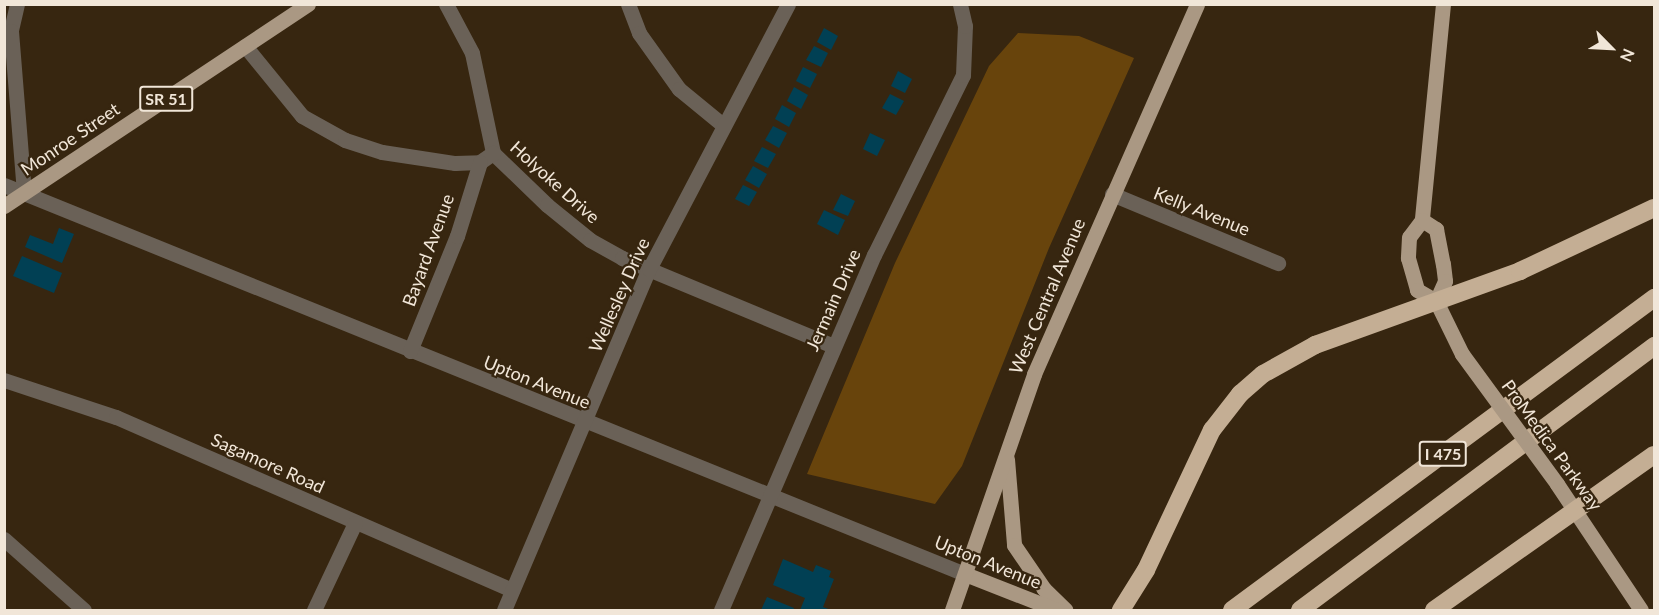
<!DOCTYPE html>
<html>
<head>
<meta charset="utf-8">
<style>
	body { margin:0 }
	#map { position:relative; width:1659px; height:615px; overflow:hidden; background:#372610; font-family:Lato,sans-serif }
	div>[style] { position:absolute }
	.green>* { inset:0; background:#68440c }
	.building>* { inset:0; background:#014054 }
	.minor>* { height:15px; margin:-7.5px; padding:0 7.5px; transform-origin:7.5px; border-radius:7.5px; background:#6a6157 }
	.major>* { height:15px; margin:-7.5px; padding:0 7.5px; transform-origin:7.5px; border-radius:7.5px; background:#aa9883 }
	.highway>* { height:18px; margin:-9px; padding:0 9px; transform-origin:9px; border-radius:9px; background:#c4ae94 }
	.major-bridge>* { height:15px; margin:-7.5px; padding:0 7.5px; transform-origin:7.5px; border-radius:7.5px; background:#aa9883 }
	span { translate:-50% -50%; white-space:nowrap; text-align:center; line-height:1.15; -webkit-text-stroke:4.5px #372610; paint-order:stroke }
	.shield-label span { padding:2px 4px; background:#372610; border:2px solid; border-radius:4px; -webkit-text-stroke-width:0 }
	.shield-label { font-size:16px; color:#f1e6d8; font-weight:700 }
	.street-label { font-size:18px; color:#f1e6d8 }
	.frame { position:absolute; inset:0; border:6px solid #f1e6d8; pointer-events:none }
	.north { position:absolute; left:1581px; top:18px; width:60px; height:60px; -webkit-text-stroke:4px #372610; paint-order:stroke; rotate:114deg; font-size:16px; font-weight:700; line-height:24px; text-align:center; color:#f1e6d8 }
	.north::after { content:''; display:block; margin:auto; width:21px; height:27px; background:#f1e6d8; clip-path:polygon(50% 0,100% 100%,50% 72%,0 100%) }
</style>
</head>
<body>
<div id="map">
	<div class="green">
		<i style="clip-path:polygon(1018px 33px,1079px 36px,1134px 58px,1049px 248px,962px 466px,935px 504px,807px 474px,895px 263px,989px 66px)"></i>
	</div>
	<div class="building">
		<i style="clip-path:polygon(824px 28px,838px 36px,831px 50px,817px 42px)"></i>
		<i style="clip-path:polygon(814px 46px,828px 53px,821px 67px,806px 60px)"></i>
		<i style="clip-path:polygon(803px 67px,817px 74px,810px 88px,796px 81px)"></i>
		<i style="clip-path:polygon(898px 71px,912px 79px,905px 93px,891px 86px)"></i>
		<i style="clip-path:polygon(794px 87px,808px 95px,801px 109px,787px 101px)"></i>
		<i style="clip-path:polygon(890px 94px,904px 101px,896px 115px,882px 108px)"></i>
		<i style="clip-path:polygon(782px 105px,796px 113px,789px 127px,775px 119px)"></i>
		<i style="clip-path:polygon(773px 126px,787px 133px,779px 148px,765px 140px)"></i>
		<i style="clip-path:polygon(870px 133px,885px 140px,877px 156px,863px 149px)"></i>
		<i style="clip-path:polygon(762px 147px,776px 154px,768px 168px,754px 161px)"></i>
		<i style="clip-path:polygon(753px 166px,767px 174px,759px 188px,745px 180px)"></i>
		<i style="clip-path:polygon(743px 185px,757px 192px,749px 206px,735px 199px)"></i>
		<i style="clip-path:polygon(841px 194px,855px 201px,848px 216px,833px 210px)"></i>
		<i style="clip-path:polygon(824px 210px,845px 220px,838px 235px,817px 224px)"></i>
		<i style="clip-path:polygon(59px 228px,74px 234px,62px 263px,25px 247px,30px 235px,53px 244px)"></i>
		<i style="clip-path:polygon(22px 256px,62px 273px,54px 293px,13px 276px)"></i>
		<i style="clip-path:polygon(783px 559px,813px 572px,816px 565px,831px 571px,829px 577px,834px 579px,823px 607px,831px 610px,800px 610px,805px 598px,773px 585px)"></i>
		<i style="clip-path:polygon(767px 597px,794px 608px,793px 610px,761px 610px)"></i>
	</div>
	<div class="minor">
		<i style="left:17px;top:4px;width:28px;rotate:103deg"></i>
		<i style="left:11px;top:31px;width:163px;rotate:85.4deg"></i>
		<i style="left:446px;top:4px;width:55px;rotate:62deg"></i>
		<i style="left:472px;top:53px;width:102px;rotate:78.1deg"></i>
		<i style="left:493px;top:153px;width:75px;rotate:43.9deg"></i>
		<i style="left:547px;top:205px;width:55px;rotate:39.1deg"></i>
		<i style="left:590px;top:240px;width:37px;rotate:29deg"></i>
		<i style="left:622px;top:258px;width:229px;rotate:22.6deg"></i>
		<i style="left:628px;top:4px;width:31px;rotate:69deg"></i>
		<i style="left:639px;top:33px;width:69px;rotate:54.5deg"></i>
		<i style="left:679px;top:89px;width:58px;rotate:39.4deg"></i>
		<i style="left:245px;top:46px;width:90px;rotate:50.8deg"></i>
		<i style="left:302px;top:116px;width:49px;rotate:29.2deg"></i>
		<i style="left:345px;top:140px;width:39px;rotate:18deg"></i>
		<i style="left:382px;top:152px;width:74px;rotate:8.6deg"></i>
		<i style="left:455px;top:163px;width:25px;rotate:-2deg"></i>
		<i style="left:480px;top:162px;width:16px;rotate:-35deg"></i>
		<i style="left:4px;top:185px;width:1037px;rotate:22.04deg"></i>
		<i style="left:1112px;top:194px;width:180px;rotate:22.6deg"></i>
		<i style="left:410px;top:351px;width:124px;rotate:-67.8deg"></i>
		<i style="left:457px;top:236px;width:77px;rotate:-72.7deg"></i>
		<i style="left:4px;top:380px;width:118px;rotate:18.3deg"></i>
		<i style="left:116px;top:417px;width:432px;rotate:23.6deg"></i>
		<i style="left:4px;top:539px;width:107px;rotate:41.6deg"></i>
		<i style="left:314px;top:610px;width:96px;rotate:-64.8deg"></i>
		<i style="left:504px;top:610px;width:371px;rotate:-67deg"></i>
		<i style="left:649px;top:269px;width:299px;rotate:-62.3deg"></i>
		<i style="left:721px;top:610px;width:387px;rotate:-66.7deg"></i>
		<i style="left:874px;top:255px;width:201px;rotate:-63.7deg"></i>
		<i style="left:963px;top:75px;width:49px;rotate:-87.7deg"></i>
		<i style="left:965px;top:26px;width:23px;rotate:-103deg"></i>
	</div>
	<div class="major">
		<i style="left:1443px;top:4px;width:217px;rotate:95.6deg"></i>
		<i style="left:1422px;top:220px;width:21px;rotate:127deg"></i>
		<i style="left:1409px;top:237px;width:21px;rotate:93deg"></i>
		<i style="left:1408px;top:258px;width:33px;rotate:74deg"></i>
		<i style="left:1417px;top:290px;width:22px;rotate:30deg"></i>
		<i style="left:1436px;top:301px;width:59px;rotate:63.9deg"></i>
		<i style="left:4px;top:206px;width:365px;rotate:-33.6deg"></i>
		<i style="left:1422px;top:220px;width:17px;rotate:33deg"></i>
		<i style="left:1436px;top:229px;width:36px;rotate:79deg"></i>
		<i style="left:1443px;top:264px;width:17px;rotate:83deg"></i>
		<i style="left:1445px;top:281px;width:22px;rotate:114deg"></i>
		<i style="left:1007px;top:459px;width:86px;rotate:85.3deg"></i>
		<i style="left:1014px;top:545px;width:53px;rotate:55.7deg"></i>
		<i style="left:1044px;top:589px;width:30px;rotate:44deg"></i>
		<i style="left:1557px;top:484px;width:151px;rotate:56.3deg"></i>
		<i style="left:965px;top:574px;width:99px;rotate:21.4deg"></i>
		<i style="left:952px;top:610px;width:250px;rotate:-70.8deg"></i>
		<i style="left:1034px;top:374px;width:404px;rotate:-66.2deg"></i>
	</div>
	<div class="highway">
		<i style="left:1121px;top:610px;width:47px;rotate:-58deg"></i>
		<i style="left:1146px;top:570px;width:155px;rotate:-64.8deg"></i>
		<i style="left:1212px;top:430px;width:46px;rotate:-52.1deg"></i>
		<i style="left:1240px;top:394px;width:30px;rotate:-41deg"></i>
		<i style="left:1263px;top:374px;width:60px;rotate:-29.1deg"></i>
		<i style="left:1315px;top:345px;width:218px;rotate:-19.8deg"></i>
		<i style="left:1520px;top:271px;width:148px;rotate:-25.2deg"></i>
		<i style="left:1232px;top:610px;width:525px;rotate:-36.48deg"></i>
		<i style="left:1300px;top:610px;width:442px;rotate:-36.7deg"></i>
		<i style="left:1434px;top:610px;width:269px;rotate:-35.2deg"></i>
	</div>
	<div class="major-bridge">
		<i style="left:1462px;top:354px;width:161px;rotate:53.8deg"></i>
	</div>
	<div class="shield-label">
		<span style="left:166px;top:99px">SR 51</span>
		<span style="left:1443px;top:454px">I 475</span>
	</div>
	<div class="street-label">
		<span style="left:70px;top:139px;rotate:-34deg">Monroe Street</span>
		<span style="left:555px;top:182px;rotate:42deg">Holyoke Drive</span>
		<span style="left:1202px;top:211px;rotate:22deg">Kelly Avenue</span>
		<span style="left:428px;top:250px;rotate:-70deg">Bayard Avenue</span>
		<span style="left:619px;top:295px;rotate:-66deg">Wellesley Drive</span>
		<span style="left:1047px;top:296px;rotate:-67deg">West Central Avenue</span>
		<span style="left:833px;top:300px;rotate:-66deg">Jermain Drive</span>
		<span style="left:537px;top:382px;rotate:22deg">Upton Avenue</span>
		<span style="left:1552px;top:445px;rotate:54deg">ProMedica Parkway</span>
		<span style="left:268px;top:463px;rotate:24deg">Sagamore Road</span>
		<span style="left:988px;top:562px;rotate:22deg">Upton Avenue</span>
	</div>
	<div class="frame"></div>
	<div class="north">N</div>
</div>
</body>
</html>
